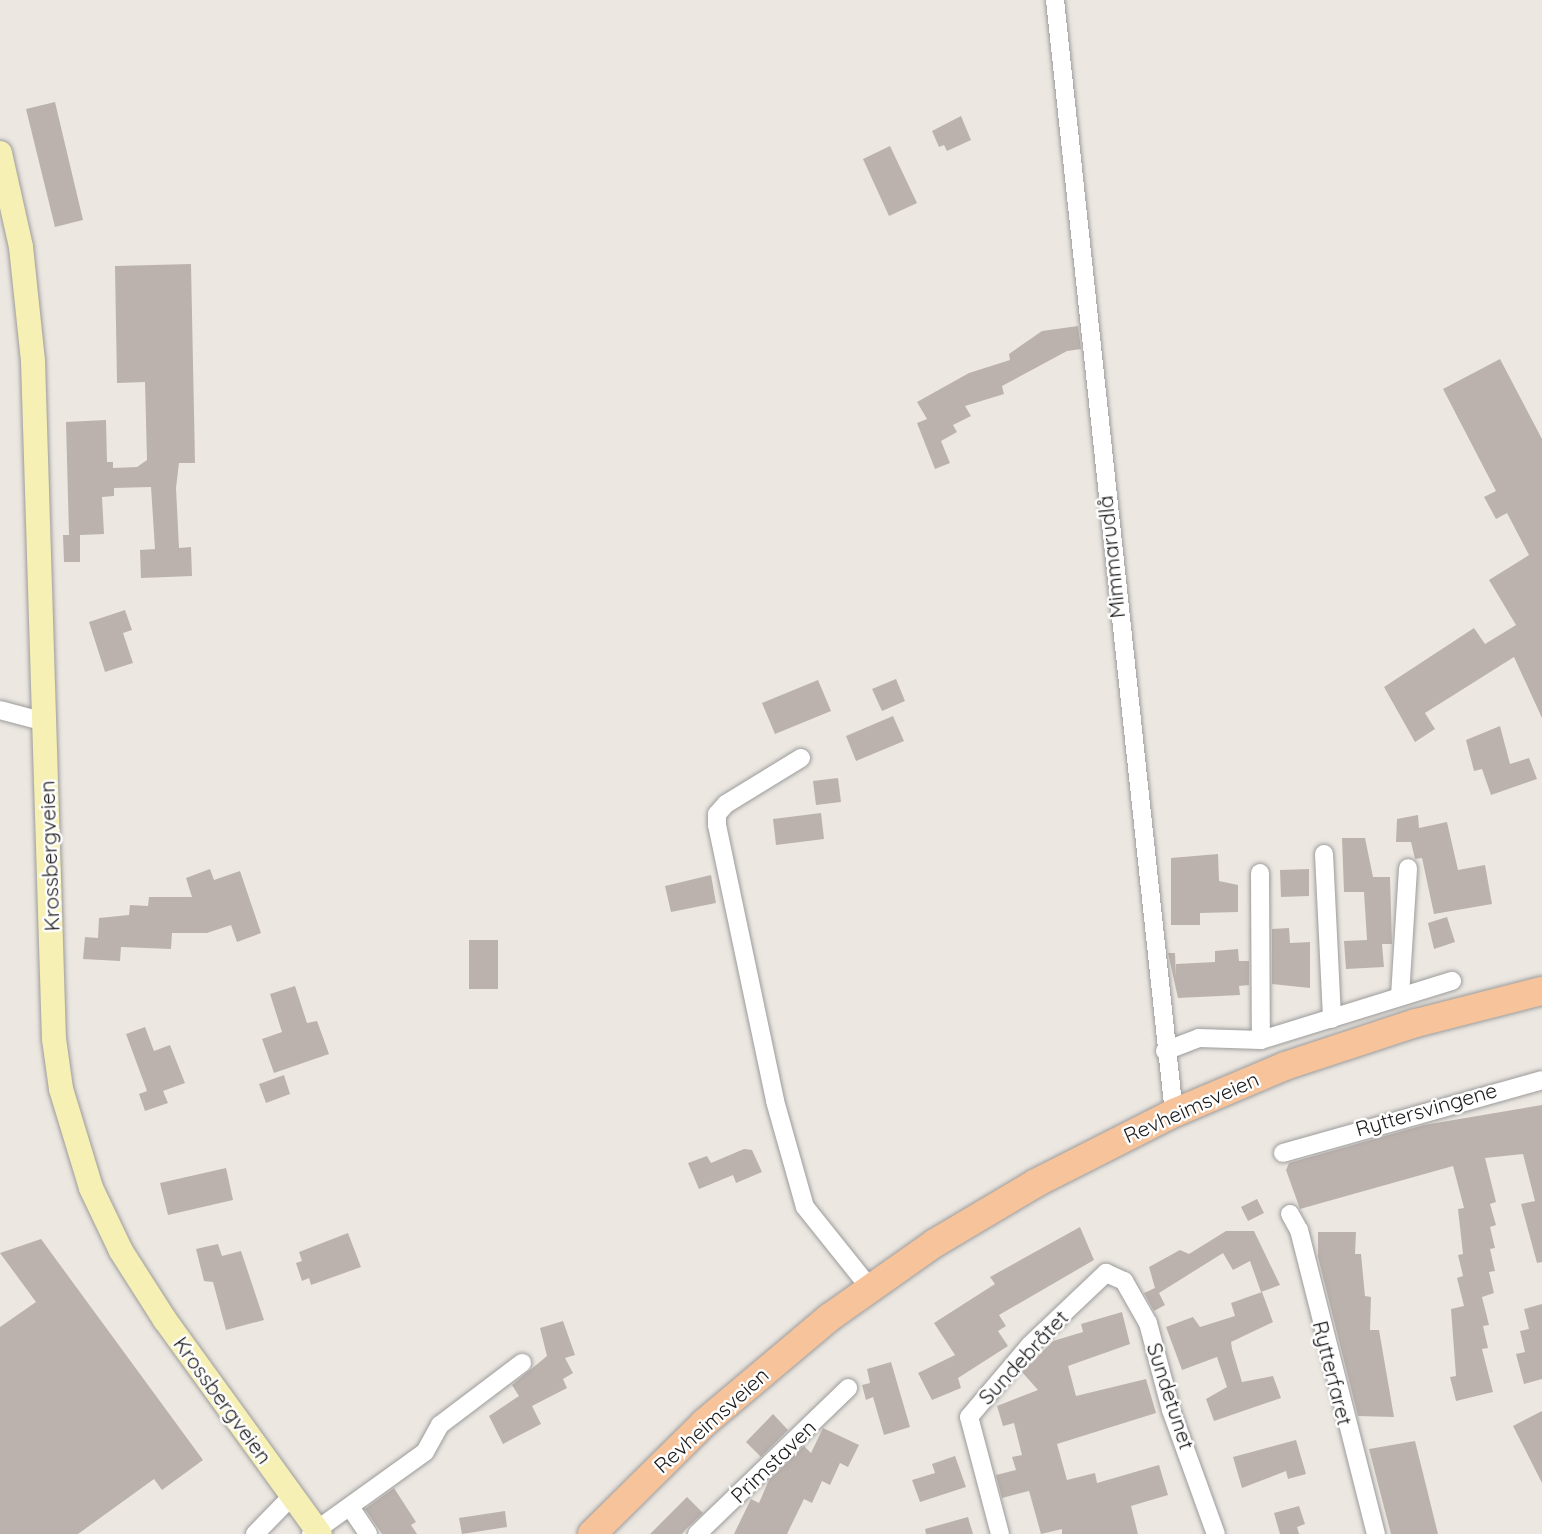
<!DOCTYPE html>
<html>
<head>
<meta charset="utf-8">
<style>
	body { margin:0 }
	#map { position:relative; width:1542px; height:1534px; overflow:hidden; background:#ece7e1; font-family:Quicksand,sans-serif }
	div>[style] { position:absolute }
	.building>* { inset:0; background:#bcb2ad }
	.roads { filter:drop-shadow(0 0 2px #9c9c9c) drop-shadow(0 0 2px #9c9c9c) }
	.street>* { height:18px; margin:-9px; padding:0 9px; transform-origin:9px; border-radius:9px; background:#fff }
	.secondary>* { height:24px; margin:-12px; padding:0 12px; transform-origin:12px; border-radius:12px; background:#f6f0b5 }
	.primary>* { height:28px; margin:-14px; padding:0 14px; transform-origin:14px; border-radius:14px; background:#f7c39b }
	span { translate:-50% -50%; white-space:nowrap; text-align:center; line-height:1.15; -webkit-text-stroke:5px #fff; paint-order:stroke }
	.street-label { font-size:21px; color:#1b1b1b }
</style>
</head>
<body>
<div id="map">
	<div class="building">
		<i style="clip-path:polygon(55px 102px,83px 220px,55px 227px,26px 109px)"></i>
		<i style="clip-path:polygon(961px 116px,971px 140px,947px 151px,944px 145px,939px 147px,932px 131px)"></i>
		<i style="clip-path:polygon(890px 146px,917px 203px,889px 216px,863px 159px)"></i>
		<i style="clip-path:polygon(191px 264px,195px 463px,179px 463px,176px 488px,179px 548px,191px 547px,192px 576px,141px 578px,140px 550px,155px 549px,151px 487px,114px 488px,114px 496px,102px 497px,104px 534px,80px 535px,80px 562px,64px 562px,63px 535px,69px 535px,66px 422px,106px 420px,107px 462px,113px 462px,113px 468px,137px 467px,147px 460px,145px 382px,117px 383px,115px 266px)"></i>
		<i style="clip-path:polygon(1078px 326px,1081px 349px,1067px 351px,1002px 386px,1004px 394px,965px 406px,971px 416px,953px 425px,957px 432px,941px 441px,950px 463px,935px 469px,917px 423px,927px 419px,917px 402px,969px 373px,1010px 360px,1009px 354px,1042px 331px)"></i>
		<i style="clip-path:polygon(1500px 359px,1542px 439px,1542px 718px,1514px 657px,1425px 713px,1435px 729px,1415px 742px,1384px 687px,1474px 628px,1485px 644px,1516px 625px,1489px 580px,1529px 555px,1507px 513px,1496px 519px,1484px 497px,1496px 491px,1443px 389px)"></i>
		<i style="clip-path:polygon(125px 610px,132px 630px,123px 633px,133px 663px,105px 672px,89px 622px)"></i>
		<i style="clip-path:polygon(896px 679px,905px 701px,882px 711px,872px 689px)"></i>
		<i style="clip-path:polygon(818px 680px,831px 711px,775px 734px,762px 703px)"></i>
		<i style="clip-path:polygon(893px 716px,904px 741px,856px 761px,846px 736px)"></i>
		<i style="clip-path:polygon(1500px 726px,1510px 764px,1529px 758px,1537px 779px,1491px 795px,1482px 769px,1474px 771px,1466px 740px)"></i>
		<i style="clip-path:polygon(838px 778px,841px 802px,816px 805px,813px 781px)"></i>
		<i style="clip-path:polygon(821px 813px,824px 839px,776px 845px,773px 819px)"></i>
		<i style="clip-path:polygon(1418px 815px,1419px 828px,1447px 822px,1458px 870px,1485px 865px,1492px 904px,1434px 914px,1422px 858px,1415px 859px,1411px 842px,1396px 842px,1397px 819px)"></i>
		<i style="clip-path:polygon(1342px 838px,1365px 838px,1373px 877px,1390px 877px,1392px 944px,1382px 944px,1384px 967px,1346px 969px,1344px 941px,1367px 940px,1364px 892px,1344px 892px)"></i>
		<i style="clip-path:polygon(1218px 854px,1219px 881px,1238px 885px,1238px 912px,1200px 913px,1200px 925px,1171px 925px,1171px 858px)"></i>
		<i style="clip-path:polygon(210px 869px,214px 880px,240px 871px,261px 933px,237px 942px,231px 925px,207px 933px,172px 933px,171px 949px,121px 947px,120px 961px,83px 959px,85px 937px,98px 938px,99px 918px,129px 915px,130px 905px,148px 906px,149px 897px,192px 897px,186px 878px)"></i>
		<i style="clip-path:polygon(1309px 869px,1309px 896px,1281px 897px,1280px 870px)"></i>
		<i style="clip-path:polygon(711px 875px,716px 903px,671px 912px,665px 886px)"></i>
		<i style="clip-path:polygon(1447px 917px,1455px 942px,1434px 949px,1428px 923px)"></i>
		<i style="clip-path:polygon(1289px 928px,1290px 943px,1310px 942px,1310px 988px,1272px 984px,1272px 929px)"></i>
		<i style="clip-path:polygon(469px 940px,498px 940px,498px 989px,469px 989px)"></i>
		<i style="clip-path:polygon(1238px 949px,1239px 961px,1249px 961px,1249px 985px,1239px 986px,1240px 995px,1178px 998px,1168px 953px,1175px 953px,1176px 977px,1176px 964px,1215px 962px,1215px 951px)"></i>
		<i style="clip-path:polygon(295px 986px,307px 1023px,317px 1021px,329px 1054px,274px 1073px,262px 1039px,282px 1032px,270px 994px)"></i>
		<i style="clip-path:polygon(145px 1027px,154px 1051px,170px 1045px,185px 1083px,163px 1091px,168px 1103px,145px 1111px,139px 1094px,147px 1091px,126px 1034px)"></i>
		<i style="clip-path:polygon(284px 1075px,290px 1094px,266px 1103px,259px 1084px)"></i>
		<i style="clip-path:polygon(1542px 1105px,1542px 1262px,1537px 1263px,1521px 1204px,1535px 1201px,1523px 1154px,1485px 1158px,1496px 1202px,1490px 1204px,1496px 1225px,1490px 1227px,1495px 1248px,1490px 1249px,1495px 1271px,1489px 1272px,1494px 1293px,1482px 1297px,1489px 1325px,1483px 1326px,1488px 1348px,1482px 1349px,1493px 1392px,1456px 1401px,1450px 1377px,1456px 1376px,1451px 1309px,1464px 1306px,1457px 1278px,1463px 1276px,1458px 1255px,1463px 1254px,1458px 1209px,1464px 1208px,1453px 1166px,1300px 1209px,1286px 1170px,1289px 1163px,1424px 1125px)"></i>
		<i style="clip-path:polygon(744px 1149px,752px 1150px,762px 1172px,736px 1183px,733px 1175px,699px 1189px,688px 1163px,707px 1156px,711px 1163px)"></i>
		<i style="clip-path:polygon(226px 1168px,233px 1200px,168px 1215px,160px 1183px)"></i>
		<i style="clip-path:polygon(1257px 1199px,1264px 1213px,1248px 1221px,1241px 1207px)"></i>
		<i style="clip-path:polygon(1080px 1227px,1094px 1260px,999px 1315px,1006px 1326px,998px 1331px,1008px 1346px,958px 1378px,961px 1388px,932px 1400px,918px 1373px,955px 1355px,934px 1323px,995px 1284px,990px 1277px)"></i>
		<i style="clip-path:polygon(1226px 1231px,1254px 1231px,1280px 1285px,1261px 1292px,1250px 1261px,1233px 1270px,1223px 1253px,1159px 1293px,1165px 1305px,1154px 1311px,1144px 1293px,1155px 1288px,1149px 1267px,1180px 1250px,1189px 1254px)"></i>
		<i style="clip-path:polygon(1318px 1232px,1356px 1232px,1355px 1254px,1361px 1254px,1365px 1296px,1371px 1297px,1370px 1330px,1379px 1330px,1394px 1417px,1358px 1416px,1318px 1257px)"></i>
		<i style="clip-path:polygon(348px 1233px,361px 1267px,311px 1285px,309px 1278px,302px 1281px,296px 1263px,302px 1261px,299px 1252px)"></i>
		<i style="clip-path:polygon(41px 1239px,203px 1460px,162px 1490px,154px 1479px,78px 1534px,0 1534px,0 1327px,36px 1302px,0 1253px)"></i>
		<i style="clip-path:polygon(218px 1244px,222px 1256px,241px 1251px,264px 1320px,226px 1330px,213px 1282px,204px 1281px,196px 1249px)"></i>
		<i style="clip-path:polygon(1262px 1292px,1273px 1322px,1231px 1342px,1232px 1349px,1242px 1382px,1273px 1376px,1281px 1398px,1214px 1421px,1206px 1399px,1227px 1387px,1217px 1357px,1182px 1370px,1166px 1327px,1193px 1317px,1200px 1327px,1235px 1316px,1231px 1303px)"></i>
		<i style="clip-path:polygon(1542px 1304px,1542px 1379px,1524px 1384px,1516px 1354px,1525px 1352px,1520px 1331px,1529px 1329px,1524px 1309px)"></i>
		<i style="clip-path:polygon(1122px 1312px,1130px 1344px,1068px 1366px,1076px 1396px,1146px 1379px,1156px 1413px,1057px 1444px,1067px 1480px,1095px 1473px,1097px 1483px,1159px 1465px,1168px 1495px,1131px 1506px,1138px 1534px,1062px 1534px,1062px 1529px,1041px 1534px,1029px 1491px,1002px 1498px,996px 1475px,1016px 1470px,1012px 1457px,1022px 1455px,1014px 1423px,1003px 1426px,997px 1406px,1038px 1390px,1022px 1372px,1053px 1341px,1083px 1332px,1081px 1324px)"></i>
		<i style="clip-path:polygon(563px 1321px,575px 1355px,565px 1358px,573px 1373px,563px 1379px,567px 1388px,532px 1406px,541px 1424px,503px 1444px,489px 1416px,519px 1396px,512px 1385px,547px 1356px,540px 1328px)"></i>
		<i style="clip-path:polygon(891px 1362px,910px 1427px,884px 1435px,873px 1397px,866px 1400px,862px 1385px,870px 1383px,867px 1369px)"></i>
		<i style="clip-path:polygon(1542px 1411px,1542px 1483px,1513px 1426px)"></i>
		<i style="clip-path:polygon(773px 1414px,788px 1430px,761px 1457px,746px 1442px)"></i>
		<i style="clip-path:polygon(823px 1428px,859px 1445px,848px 1467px,840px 1463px,830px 1485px,822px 1481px,812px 1503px,804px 1499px,787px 1534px,734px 1534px,751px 1499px,759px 1503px,769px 1480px,804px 1446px,811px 1453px)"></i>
		<i style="clip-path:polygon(1296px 1440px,1306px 1474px,1288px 1479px,1286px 1471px,1242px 1488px,1233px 1457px)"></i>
		<i style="clip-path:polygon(1415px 1441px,1438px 1534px,1391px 1534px,1369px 1449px)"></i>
		<i style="clip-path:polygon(955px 1456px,966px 1487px,920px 1502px,912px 1480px,935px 1473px,932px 1464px)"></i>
		<i style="clip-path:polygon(394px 1488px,416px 1522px,411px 1525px,417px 1534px,382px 1534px,365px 1509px)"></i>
		<i style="clip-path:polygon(687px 1497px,703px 1513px,687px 1528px,682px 1534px,650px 1534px)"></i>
		<i style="clip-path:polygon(1299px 1506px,1305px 1524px,1297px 1527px,1299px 1534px,1280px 1534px,1274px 1513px)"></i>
		<i style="clip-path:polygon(505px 1511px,507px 1527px,462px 1534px,459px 1518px)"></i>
		<i style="clip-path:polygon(968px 1517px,973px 1534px,926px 1534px,925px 1529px)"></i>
	</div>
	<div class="roads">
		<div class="street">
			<i style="left:1055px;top:0;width:1119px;rotate:83.9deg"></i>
			<i style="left:0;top:710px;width:47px;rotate:14.9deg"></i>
			<i style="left:801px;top:758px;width:88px;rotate:148.5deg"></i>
			<i style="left:726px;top:804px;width:13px;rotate:132deg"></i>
			<i style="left:717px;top:814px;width:11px;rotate:90deg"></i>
			<i style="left:717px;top:825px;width:282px;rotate:78.1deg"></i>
			<i style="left:775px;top:1101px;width:110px;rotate:74.2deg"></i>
			<i style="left:805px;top:1207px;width:102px;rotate:51.3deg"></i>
			<i style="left:1324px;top:854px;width:165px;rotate:87.2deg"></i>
			<i style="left:1260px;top:873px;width:167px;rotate:89.7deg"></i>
			<i style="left:1400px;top:996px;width:128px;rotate:-86.4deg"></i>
			<i style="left:1165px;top:1051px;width:36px;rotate:-21deg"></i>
			<i style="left:1199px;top:1038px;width:62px;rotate:1.8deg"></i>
			<i style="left:1261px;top:1040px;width:200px;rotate:-17.2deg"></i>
			<i style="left:1283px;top:1153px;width:269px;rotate:-15.7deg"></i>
			<i style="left:1290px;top:1214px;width:18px;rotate:61deg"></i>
			<i style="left:1299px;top:1230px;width:314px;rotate:75.8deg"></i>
			<i style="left:350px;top:1507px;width:32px;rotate:56deg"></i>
			<i style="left:255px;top:1534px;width:53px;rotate:-45.8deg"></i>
			<i style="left:311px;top:1534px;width:140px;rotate:-35.7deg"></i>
			<i style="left:425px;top:1452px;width:31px;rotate:-61deg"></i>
			<i style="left:440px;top:1425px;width:103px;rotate:-37.1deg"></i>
			<i style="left:697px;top:1534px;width:210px;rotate:-44deg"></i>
			<i style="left:1000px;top:1534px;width:121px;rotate:-104.8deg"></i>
			<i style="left:969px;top:1417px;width:94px;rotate:-49.7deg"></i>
			<i style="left:1030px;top:1345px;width:105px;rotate:-43.5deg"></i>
			<i style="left:1106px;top:1273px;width:20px;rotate:24deg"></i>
			<i style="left:1124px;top:1281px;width:48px;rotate:60.3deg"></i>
			<i style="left:1148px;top:1323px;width:90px;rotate:75.2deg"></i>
			<i style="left:1171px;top:1410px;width:132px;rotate:70.1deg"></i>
		</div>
		<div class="secondary">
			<i style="left:0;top:153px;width:96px;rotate:77.4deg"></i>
			<i style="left:21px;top:247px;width:115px;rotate:84deg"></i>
			<i style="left:33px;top:361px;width:678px;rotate:88.23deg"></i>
			<i style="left:54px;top:1039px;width:50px;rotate:82deg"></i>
			<i style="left:61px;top:1089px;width:103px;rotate:73.1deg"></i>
			<i style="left:91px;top:1188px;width:70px;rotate:64.5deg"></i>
			<i style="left:121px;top:1251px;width:82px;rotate:57.5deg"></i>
			<i style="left:165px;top:1320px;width:264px;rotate:54.1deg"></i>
		</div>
		<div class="primary">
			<i style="left:592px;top:1534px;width:158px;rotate:-44.7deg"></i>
			<i style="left:704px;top:1423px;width:165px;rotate:-40.1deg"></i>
			<i style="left:830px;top:1317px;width:128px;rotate:-35.2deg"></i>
			<i style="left:935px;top:1243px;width:117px;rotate:-30.7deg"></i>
			<i style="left:1036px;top:1183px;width:155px;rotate:-26.9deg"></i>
			<i style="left:1174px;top:1113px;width:121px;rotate:-22.9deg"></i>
			<i style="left:1285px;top:1066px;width:138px;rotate:-18.2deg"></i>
			<i style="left:1416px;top:1023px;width:130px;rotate:-14.3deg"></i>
		</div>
	</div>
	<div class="street-label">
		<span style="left:1111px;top:557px;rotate:-96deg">Mimmarudlå</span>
		<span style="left:49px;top:856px;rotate:-92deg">Krossbergveien</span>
		<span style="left:1191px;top:1107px;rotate:-24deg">Revheimsveien</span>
		<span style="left:1426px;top:1109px;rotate:-16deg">Ryttersvingene</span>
		<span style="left:1023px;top:1357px;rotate:-47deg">Sundebråtet</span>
		<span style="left:1333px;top:1373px;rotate:76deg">Rytterfaret</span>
		<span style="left:1171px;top:1396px;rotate:72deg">Sundetunet</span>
		<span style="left:223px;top:1400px;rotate:54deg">Krossbergveien</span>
		<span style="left:711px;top:1420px;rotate:-42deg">Revheimsveien</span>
		<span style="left:773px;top:1461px;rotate:-44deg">Primstaven</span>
	</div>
</div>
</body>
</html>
